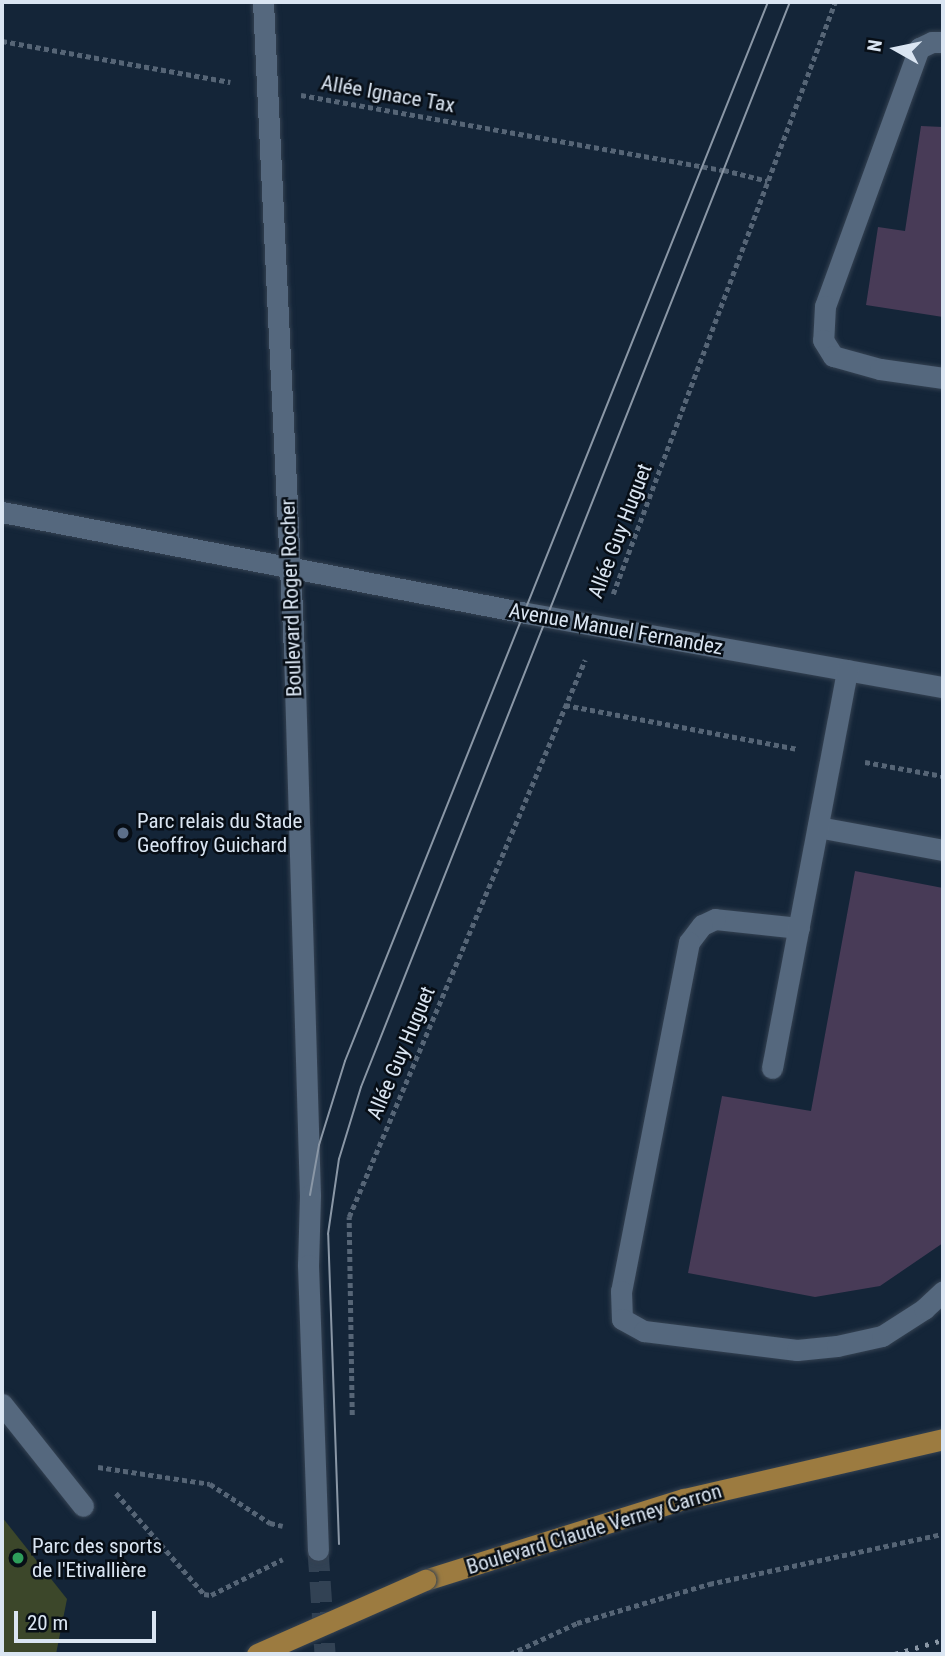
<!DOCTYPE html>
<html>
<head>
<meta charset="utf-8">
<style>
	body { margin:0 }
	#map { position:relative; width:945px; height:1656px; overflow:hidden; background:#142538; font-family:"Roboto Condensed",sans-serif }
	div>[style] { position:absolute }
	.green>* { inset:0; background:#3c472a }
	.building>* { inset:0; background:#483b57 }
	.minor-tunnel>* { height:21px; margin-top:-10.5px; transform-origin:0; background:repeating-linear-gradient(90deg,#324254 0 21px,transparent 0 31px) }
	.path>* { height:4.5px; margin-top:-2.25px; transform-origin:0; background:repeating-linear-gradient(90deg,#566576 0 5px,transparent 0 8.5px) }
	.roads { filter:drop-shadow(0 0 2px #354252) drop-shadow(0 0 2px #354252) }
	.minor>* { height:21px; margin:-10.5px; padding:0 10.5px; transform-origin:10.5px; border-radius:10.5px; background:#55687e }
	.major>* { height:21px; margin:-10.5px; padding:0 10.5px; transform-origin:10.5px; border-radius:10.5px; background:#9c7b40 }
	.tram>* { height:2px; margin:-1px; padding:0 1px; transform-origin:1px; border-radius:1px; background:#8a97a6 }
	.rail>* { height:5px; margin-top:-2.5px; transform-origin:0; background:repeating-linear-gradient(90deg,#8a97a6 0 3.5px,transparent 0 10.5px) }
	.bridges { filter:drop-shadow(0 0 2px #354252) drop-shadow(0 0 2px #354252) }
	.major-bridge>* { height:21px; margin:-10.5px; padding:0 10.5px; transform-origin:10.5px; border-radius:10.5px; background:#9c7b40 }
	.dots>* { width:19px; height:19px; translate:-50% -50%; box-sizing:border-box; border:4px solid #070e16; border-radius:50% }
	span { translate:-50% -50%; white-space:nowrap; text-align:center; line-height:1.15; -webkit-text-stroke:5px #070e16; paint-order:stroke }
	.street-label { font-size:21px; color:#dae5f2 }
	.poi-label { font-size:21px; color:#dae5f2 }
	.left { translate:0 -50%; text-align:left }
	.frame { position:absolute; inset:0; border:4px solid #dae5f2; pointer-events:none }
	.north { position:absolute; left:861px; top:14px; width:70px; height:70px; -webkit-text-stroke:5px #070e16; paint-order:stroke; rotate:279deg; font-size:19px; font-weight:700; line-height:28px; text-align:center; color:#dae5f2 }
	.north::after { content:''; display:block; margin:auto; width:24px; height:32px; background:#dae5f2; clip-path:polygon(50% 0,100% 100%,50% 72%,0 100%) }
	.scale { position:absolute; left:14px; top:1611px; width:142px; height:32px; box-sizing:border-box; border:4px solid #dae5f2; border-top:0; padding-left:9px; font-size:21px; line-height:24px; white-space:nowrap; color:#dae5f2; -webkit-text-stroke:5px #070e16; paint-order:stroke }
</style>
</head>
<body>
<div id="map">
	<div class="green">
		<i style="clip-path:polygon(2px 1517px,67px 1599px,56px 1654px,2px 1654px)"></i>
	</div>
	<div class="building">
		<i style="clip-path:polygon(921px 126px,943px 127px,943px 317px,866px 305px,878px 227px,905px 231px)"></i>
		<i style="clip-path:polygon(855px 871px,943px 888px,943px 1243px,880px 1286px,815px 1297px,688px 1273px,722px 1096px,811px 1111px)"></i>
	</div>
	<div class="minor-tunnel">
		<i style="left:318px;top:1550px;width:104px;rotate:86.1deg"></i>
	</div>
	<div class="path">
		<i style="left:2px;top:41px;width:232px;rotate:10.2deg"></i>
		<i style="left:301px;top:95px;width:430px;rotate:10.1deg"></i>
		<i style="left:724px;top:170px;width:45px;rotate:14deg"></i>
		<i style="left:613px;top:594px;width:632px;rotate:-69.44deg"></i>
		<i style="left:565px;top:705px;width:237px;rotate:10.7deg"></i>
		<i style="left:865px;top:762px;width:79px;rotate:10.2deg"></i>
		<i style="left:352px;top:1415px;width:198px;rotate:-90.9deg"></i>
		<i style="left:349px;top:1217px;width:605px;rotate:-67.04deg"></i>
		<i style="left:98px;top:1467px;width:113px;rotate:8.6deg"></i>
		<i style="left:210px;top:1484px;width:72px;rotate:33deg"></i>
		<i style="left:270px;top:1523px;width:13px;rotate:13deg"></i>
		<i style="left:116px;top:1493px;width:134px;rotate:48.9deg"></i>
		<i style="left:204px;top:1594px;width:7px;rotate:8deg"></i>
		<i style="left:211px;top:1595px;width:80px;rotate:-26.6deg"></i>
		<i style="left:510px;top:1654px;width:74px;rotate:-24.8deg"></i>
		<i style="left:577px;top:1623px;width:138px;rotate:-16.5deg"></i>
		<i style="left:709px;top:1584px;width:239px;rotate:-12.1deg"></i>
	</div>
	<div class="roads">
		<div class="minor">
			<i style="left:263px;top:2px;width:650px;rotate:87.27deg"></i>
			<i style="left:294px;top:651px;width:544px;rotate:88.32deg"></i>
			<i style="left:310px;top:1195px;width:70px;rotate:91.6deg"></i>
			<i style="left:308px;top:1265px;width:285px;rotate:88deg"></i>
			<i style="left:943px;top:42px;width:11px;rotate:180deg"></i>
			<i style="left:932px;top:42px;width:14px;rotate:155deg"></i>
			<i style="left:919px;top:48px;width:275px;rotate:110deg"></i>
			<i style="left:825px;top:306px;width:34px;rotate:93deg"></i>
			<i style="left:823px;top:340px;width:19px;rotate:58deg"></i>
			<i style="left:833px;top:356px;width:49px;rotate:15.5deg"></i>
			<i style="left:880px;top:369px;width:64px;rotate:8.1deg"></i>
			<i style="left:2px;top:512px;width:534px;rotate:10.91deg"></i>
			<i style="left:526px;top:613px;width:424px;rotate:10.1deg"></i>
			<i style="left:818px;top:827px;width:127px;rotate:10.4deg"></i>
			<i style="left:799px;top:928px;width:84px;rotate:-173.9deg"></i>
			<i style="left:715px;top:919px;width:14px;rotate:155deg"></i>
			<i style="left:702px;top:925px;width:21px;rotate:127deg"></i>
			<i style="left:689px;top:942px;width:356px;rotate:101deg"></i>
			<i style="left:621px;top:1291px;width:28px;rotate:88deg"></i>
			<i style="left:622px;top:1319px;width:25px;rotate:29deg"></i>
			<i style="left:644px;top:1331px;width:154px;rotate:7.1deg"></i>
			<i style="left:797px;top:1350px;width:40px;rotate:-5.7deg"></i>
			<i style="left:837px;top:1346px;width:46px;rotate:-12.5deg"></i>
			<i style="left:882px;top:1336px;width:50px;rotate:-32.7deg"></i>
			<i style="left:924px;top:1309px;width:26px;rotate:-43deg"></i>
			<i style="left:772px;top:1068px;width:405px;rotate:-79.3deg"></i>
			<i style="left:2px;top:1404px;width:130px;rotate:51.5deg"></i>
		</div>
		<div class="major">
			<i style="left:425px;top:1580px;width:271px;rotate:-17.4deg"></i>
			<i style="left:684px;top:1499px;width:266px;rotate:-13deg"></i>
		</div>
	</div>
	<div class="tram">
		<i style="left:310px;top:1195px;width:51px;rotate:-79.8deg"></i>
		<i style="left:319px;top:1145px;width:88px;rotate:-72.8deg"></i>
		<i style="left:345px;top:1061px;width:1140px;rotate:-68.23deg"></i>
		<i style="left:339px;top:1544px;width:310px;rotate:-92deg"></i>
		<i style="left:328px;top:1234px;width:76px;rotate:-81.7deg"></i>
		<i style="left:339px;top:1159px;width:75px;rotate:-73deg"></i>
		<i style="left:361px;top:1087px;width:1167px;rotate:-68.43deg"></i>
	</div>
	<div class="rail">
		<i style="left:895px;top:1654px;width:50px;rotate:-16.3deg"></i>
	</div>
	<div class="bridges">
		<div class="major-bridge">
			<i style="left:257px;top:1654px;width:184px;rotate:-23.8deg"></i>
		</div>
	</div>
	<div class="dots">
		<i style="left:123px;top:833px;background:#5c6f8a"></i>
		<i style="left:18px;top:1558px;background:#2e9e5b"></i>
	</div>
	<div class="street-label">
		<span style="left:388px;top:94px;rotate:10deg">Allée Ignace Tax</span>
		<span style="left:620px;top:531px;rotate:-69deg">Allée Guy Huguet</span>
		<span style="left:291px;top:598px;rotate:-92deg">Boulevard Roger Rocher</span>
		<span style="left:616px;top:629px;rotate:10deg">Avenue Manuel Fernandez</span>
		<span style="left:401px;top:1053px;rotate:-67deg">Allée Guy Huguet</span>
		<span style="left:594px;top:1529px;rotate:-17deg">Boulevard Claude Verney Carron</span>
	</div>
	<div class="poi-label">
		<span class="left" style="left:137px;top:833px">Parc relais du Stade<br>Geoffroy Guichard</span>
		<span class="left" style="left:32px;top:1558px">Parc des sports<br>de l'Etivallière</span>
	</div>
	<div class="frame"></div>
	<div class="north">N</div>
	<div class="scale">20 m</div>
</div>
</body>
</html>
